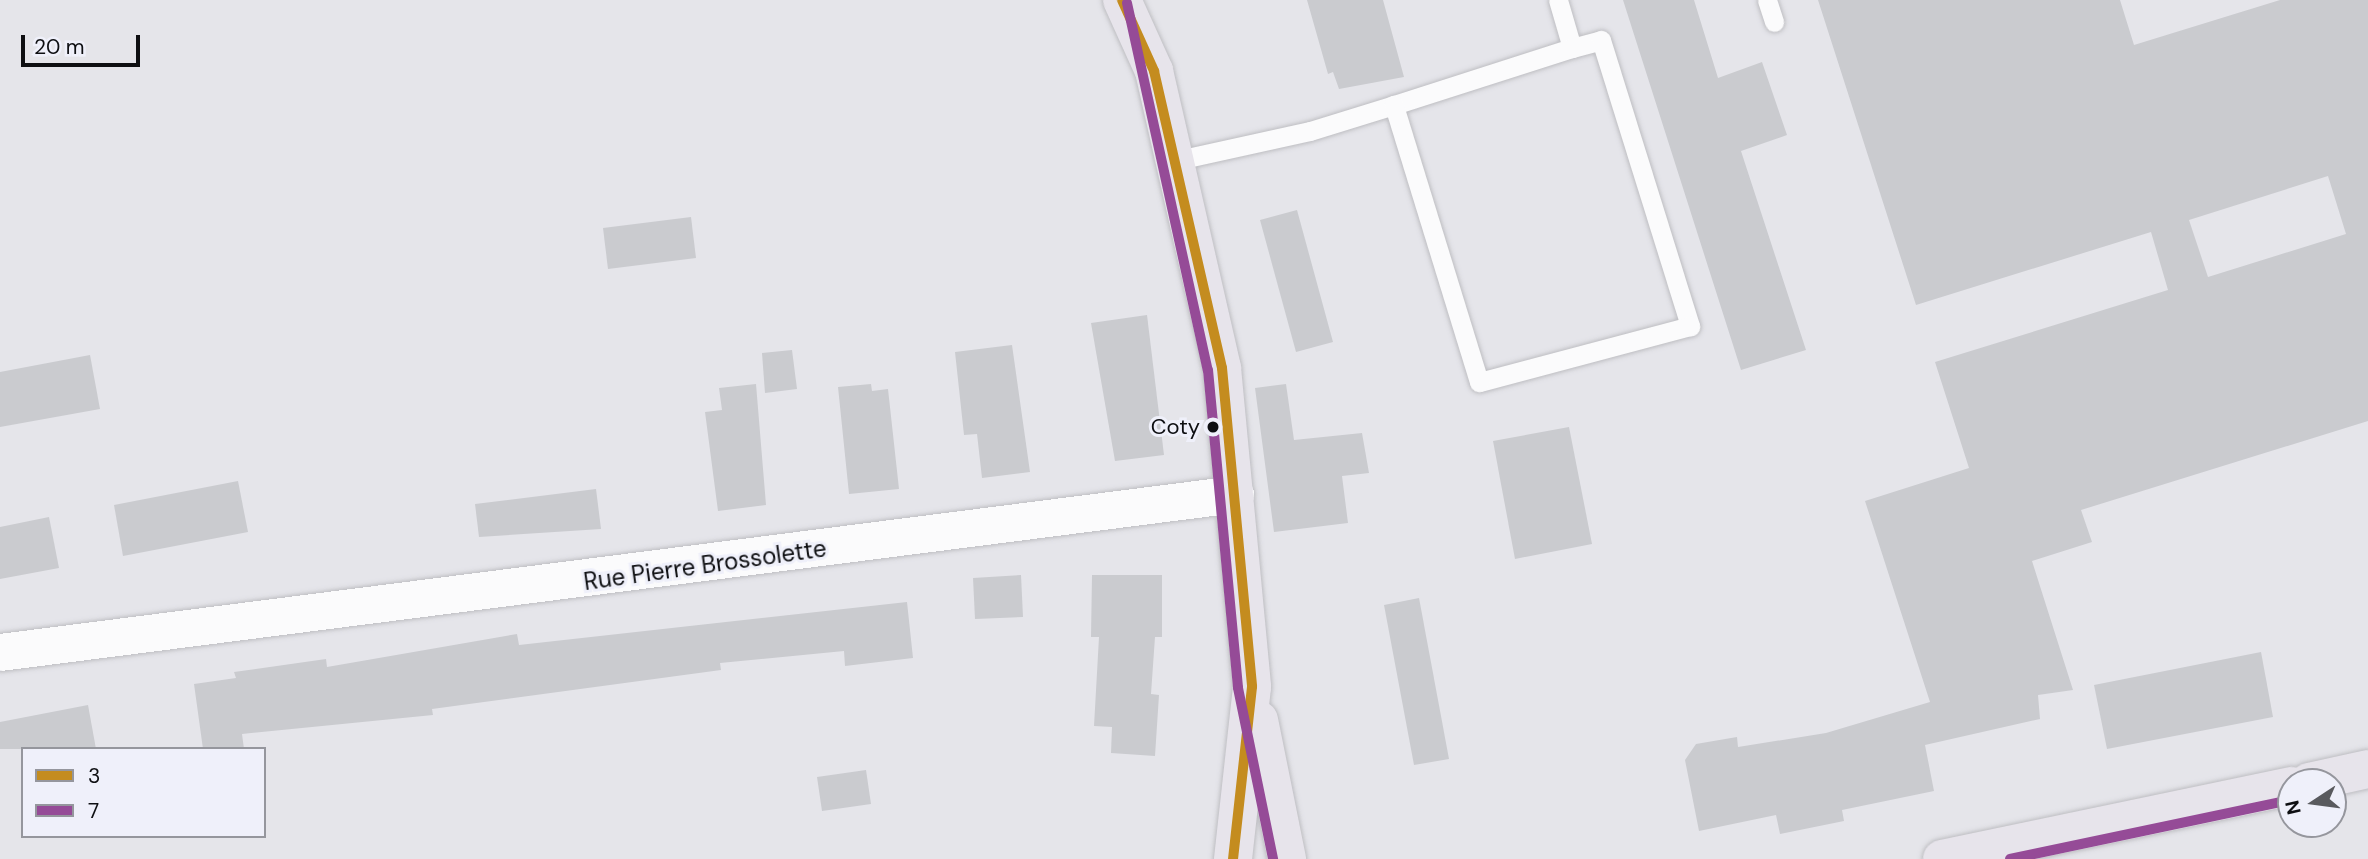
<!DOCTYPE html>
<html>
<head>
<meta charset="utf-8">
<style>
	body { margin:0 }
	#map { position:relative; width:2368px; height:859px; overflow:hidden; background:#e5e5ea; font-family:"DM Sans",sans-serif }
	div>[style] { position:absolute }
	.building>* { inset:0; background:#cacbcf }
	.roads { filter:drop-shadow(0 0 2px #bebec2) drop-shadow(0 0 2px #bebec2) }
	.lane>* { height:19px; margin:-9.5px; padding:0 9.5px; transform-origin:9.5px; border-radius:9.5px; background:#fbfbfc }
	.street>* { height:37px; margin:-18.5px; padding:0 18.5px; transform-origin:18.5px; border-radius:18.5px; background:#fbfbfc }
	.primary>* { height:38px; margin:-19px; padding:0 19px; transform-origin:19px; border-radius:19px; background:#e7e4eb }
	.bus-1>* { height:10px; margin:-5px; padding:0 5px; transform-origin:5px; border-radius:5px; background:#c48c1f }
	.bus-2>* { height:10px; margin:-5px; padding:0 5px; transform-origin:5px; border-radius:5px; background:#954b97 }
	.dots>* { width:19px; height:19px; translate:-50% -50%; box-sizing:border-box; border:4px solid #eff0fa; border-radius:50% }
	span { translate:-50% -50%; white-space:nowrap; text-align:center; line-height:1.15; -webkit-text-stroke:6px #eff0fa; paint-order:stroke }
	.bus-label { font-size:22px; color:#0e0f12 }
	.right { translate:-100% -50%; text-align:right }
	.street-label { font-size:24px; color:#0e0f12 }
	.legend { position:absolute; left:21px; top:747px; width:245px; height:91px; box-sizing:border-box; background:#eff0fa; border:2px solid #95969d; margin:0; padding:9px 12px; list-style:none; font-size:21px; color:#0e0f12 }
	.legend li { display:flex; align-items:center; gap:14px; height:35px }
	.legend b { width:35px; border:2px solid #95969d }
	.north { position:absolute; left:2277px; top:768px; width:70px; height:70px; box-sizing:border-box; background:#eff0fa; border:2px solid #95969d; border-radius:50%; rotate:257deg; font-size:19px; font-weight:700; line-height:28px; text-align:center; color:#0e0f12 }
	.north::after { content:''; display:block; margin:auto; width:24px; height:32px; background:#595a5e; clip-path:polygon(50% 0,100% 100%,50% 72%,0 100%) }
	.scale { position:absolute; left:21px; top:35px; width:119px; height:32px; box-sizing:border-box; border:4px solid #0e0f12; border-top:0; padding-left:9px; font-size:21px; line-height:24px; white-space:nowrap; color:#0e0f12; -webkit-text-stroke:5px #eff0fa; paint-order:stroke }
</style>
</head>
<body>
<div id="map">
	<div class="building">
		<i style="clip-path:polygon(1307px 0,1383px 0,1404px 77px,1339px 89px,1333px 72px,1328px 74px)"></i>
		<i style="clip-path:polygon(1623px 0,1694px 0,1718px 78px,1762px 62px,1787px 135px,1741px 151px,1806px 350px,1741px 370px)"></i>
		<i style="clip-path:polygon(evenodd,1818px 0,2120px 0,2134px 45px,2280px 0,2368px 0,2368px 421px,2081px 510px,2092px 542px,2032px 561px,2073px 690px,2038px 695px,2040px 719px,1925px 745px,1934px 791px,1842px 810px,1844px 821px,1780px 834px,1776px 815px,1699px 831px,1685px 760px,1696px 744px,1737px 737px,1738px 747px,1826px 733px,1930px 702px,1865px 501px,1969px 468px,1935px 362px,2168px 290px,2151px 232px,1916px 305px,1818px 0,2328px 176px,2346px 234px,2208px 277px,2189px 220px,2328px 176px)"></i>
		<i style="clip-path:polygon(1297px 210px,1333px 342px,1296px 352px,1260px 220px)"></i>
		<i style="clip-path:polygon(691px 217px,696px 258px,608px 269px,603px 228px)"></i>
		<i style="clip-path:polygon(1147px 315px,1164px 455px,1115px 461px,1091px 323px)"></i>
		<i style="clip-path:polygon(1012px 345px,1030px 472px,982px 478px,977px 434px,964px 435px,955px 352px)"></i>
		<i style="clip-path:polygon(792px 350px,797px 389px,765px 393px,762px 353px)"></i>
		<i style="clip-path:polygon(90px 355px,100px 409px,0 427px,0 372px)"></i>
		<i style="clip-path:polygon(756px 384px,766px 505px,718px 511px,705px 412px,722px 410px,719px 388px)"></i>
		<i style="clip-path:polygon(871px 384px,872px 391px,888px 389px,899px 489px,849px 494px,838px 387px)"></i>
		<i style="clip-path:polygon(1286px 384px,1294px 440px,1362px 433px,1369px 473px,1342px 476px,1348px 523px,1274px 532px,1255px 388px)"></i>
		<i style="clip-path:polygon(1569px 427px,1592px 544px,1515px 559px,1493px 441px)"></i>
		<i style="clip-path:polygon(238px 481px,248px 532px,123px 556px,114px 505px)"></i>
		<i style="clip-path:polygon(596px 489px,601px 529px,479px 537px,475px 504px)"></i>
		<i style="clip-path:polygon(49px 517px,59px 568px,0 579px,0 527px)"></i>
		<i style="clip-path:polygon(1021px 575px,1023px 617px,975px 619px,973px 578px)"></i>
		<i style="clip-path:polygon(1092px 575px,1162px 575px,1162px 637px,1155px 637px,1151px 694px,1159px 695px,1155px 756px,1111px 753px,1112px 727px,1094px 726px,1099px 637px,1091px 637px)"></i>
		<i style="clip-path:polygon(1419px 598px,1449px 759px,1414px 765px,1384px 605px)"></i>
		<i style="clip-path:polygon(907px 602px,913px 658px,845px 666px,844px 651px,720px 663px,721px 670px,432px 709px,433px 715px,242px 734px,244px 749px,203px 749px,194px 684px,236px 678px,234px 672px,326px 659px,327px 667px,517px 634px,519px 645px)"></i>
		<i style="clip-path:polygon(2261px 652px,2273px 717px,2107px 749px,2094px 685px)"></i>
		<i style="clip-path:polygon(88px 705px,96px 749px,0 749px,0 722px)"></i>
		<i style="clip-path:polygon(866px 770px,871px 804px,822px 811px,817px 777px)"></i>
	</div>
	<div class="roads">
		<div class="lane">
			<i style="left:1558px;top:0;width:50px;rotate:73.7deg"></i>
			<i style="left:1767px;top:0;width:23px;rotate:72deg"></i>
			<i style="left:1178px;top:160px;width:135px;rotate:-12.4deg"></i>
			<i style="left:1310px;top:131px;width:88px;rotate:-17.2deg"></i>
			<i style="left:1394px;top:105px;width:187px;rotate:-17.8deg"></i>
			<i style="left:1572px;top:48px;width:30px;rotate:-15deg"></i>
			<i style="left:1601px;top:40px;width:300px;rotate:72.7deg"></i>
			<i style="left:1690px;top:326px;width:218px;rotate:165.1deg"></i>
			<i style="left:1479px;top:382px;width:290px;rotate:-107.1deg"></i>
		</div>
		<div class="street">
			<i style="left:0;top:652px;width:1245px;rotate:-7.29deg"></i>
		</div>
		<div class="primary">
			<i style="left:1122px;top:0;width:78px;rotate:65.7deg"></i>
			<i style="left:1154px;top:71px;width:305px;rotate:77.1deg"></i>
			<i style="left:1222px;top:368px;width:320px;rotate:84.6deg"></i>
			<i style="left:1252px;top:687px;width:173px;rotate:96.3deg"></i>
			<i style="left:1259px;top:720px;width:142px;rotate:78.6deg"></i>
			<i style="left:2309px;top:782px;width:60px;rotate:-12.4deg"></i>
			<i style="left:1942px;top:859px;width:357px;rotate:-11.8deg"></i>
		</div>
	</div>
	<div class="bus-1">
		<i style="left:1122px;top:0;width:78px;rotate:65.7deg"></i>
		<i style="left:1154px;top:71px;width:305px;rotate:77.1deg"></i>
		<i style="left:1222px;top:368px;width:320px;rotate:84.6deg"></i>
		<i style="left:1252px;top:687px;width:173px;rotate:96.3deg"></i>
	</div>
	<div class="bus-2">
		<i style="left:1127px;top:3px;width:376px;rotate:77.6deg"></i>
		<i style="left:1208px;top:370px;width:319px;rotate:84.6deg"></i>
		<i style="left:1238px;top:688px;width:175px;rotate:78.4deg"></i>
		<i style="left:2010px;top:859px;width:287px;rotate:-11.9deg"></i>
	</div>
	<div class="dots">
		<i style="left:1213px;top:427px;background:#0e0f12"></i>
	</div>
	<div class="bus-label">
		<span class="right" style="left:1200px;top:427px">Coty</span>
	</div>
	<div class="street-label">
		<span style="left:705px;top:565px;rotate:-8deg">Rue Pierre Brossolette</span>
	</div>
	<ul class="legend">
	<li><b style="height:9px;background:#c48c1f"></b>3</li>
	<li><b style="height:9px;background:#954b97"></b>7</li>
	</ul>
	<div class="north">N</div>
	<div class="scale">20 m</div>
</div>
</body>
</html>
